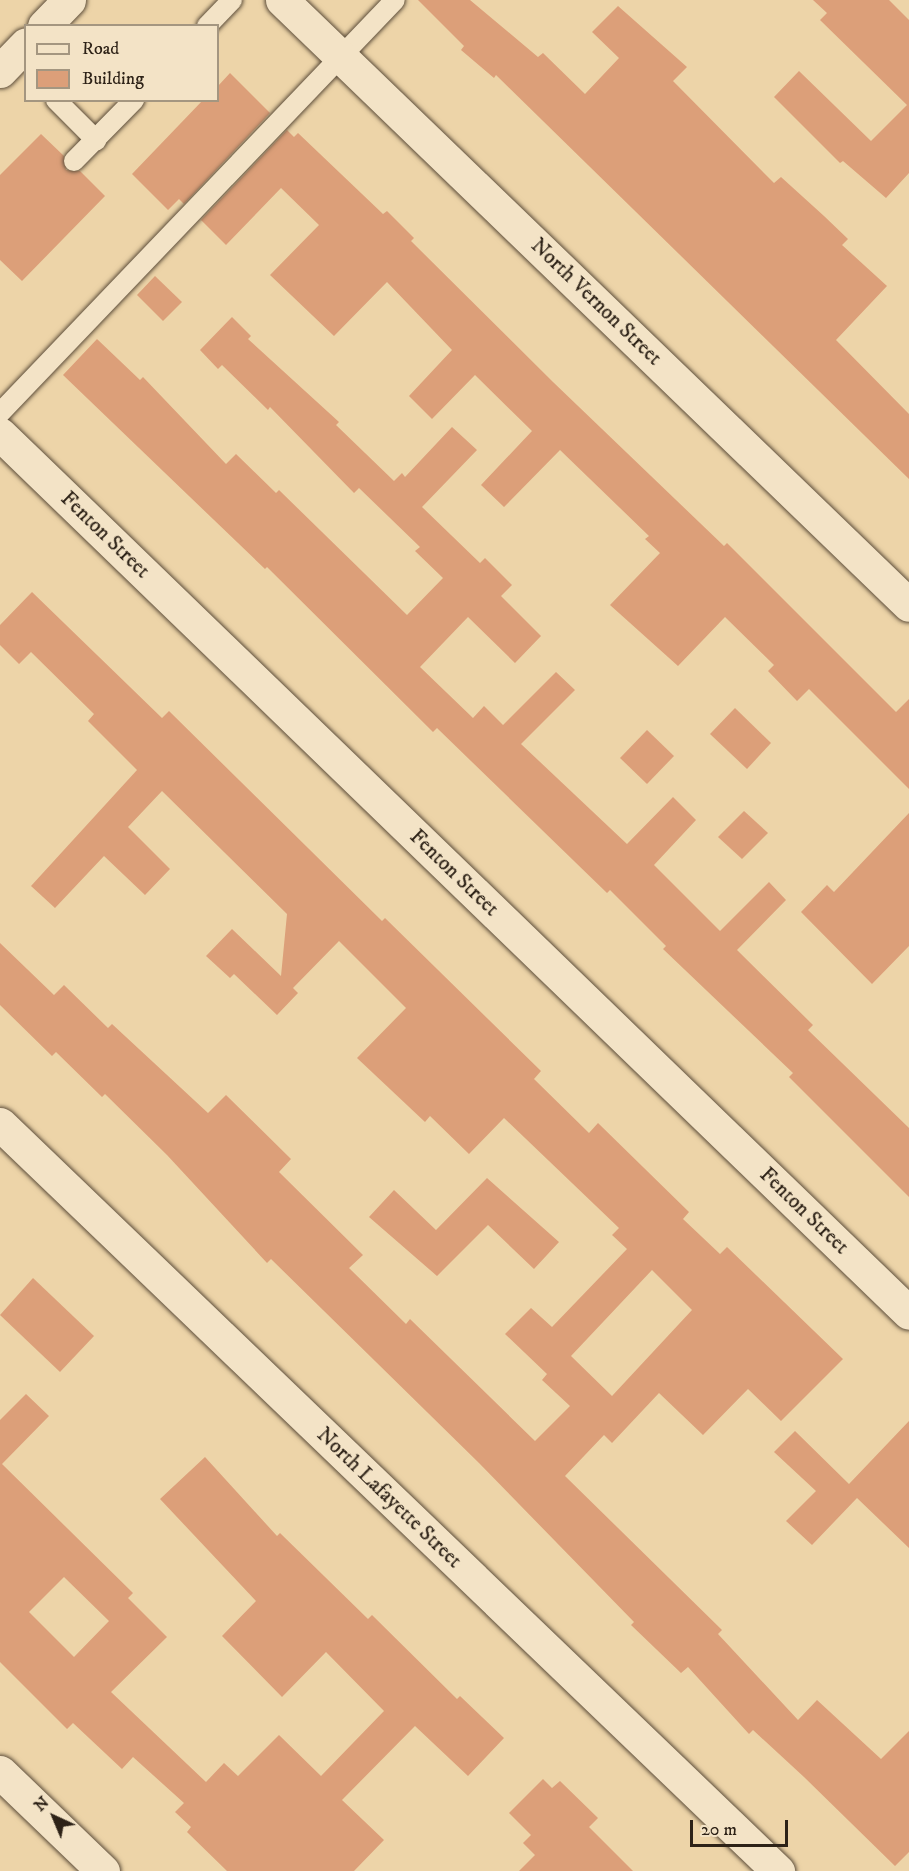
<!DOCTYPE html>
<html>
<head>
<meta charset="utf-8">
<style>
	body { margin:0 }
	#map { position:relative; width:909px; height:1871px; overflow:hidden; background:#edd4a8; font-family:"IM FELL DW Pica",serif }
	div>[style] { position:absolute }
	.building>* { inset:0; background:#dc9f79 }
	.roads { filter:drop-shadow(0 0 2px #5d4e3b) drop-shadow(0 0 2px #5d4e3b) }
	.service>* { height:20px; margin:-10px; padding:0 10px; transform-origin:10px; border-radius:10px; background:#f3e3c6 }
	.minor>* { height:33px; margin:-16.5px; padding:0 16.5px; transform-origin:16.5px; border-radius:16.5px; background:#f3e3c6 }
	.secondary>* { height:33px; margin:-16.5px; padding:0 16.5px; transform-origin:16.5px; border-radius:16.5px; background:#f3e3c6 }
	span { translate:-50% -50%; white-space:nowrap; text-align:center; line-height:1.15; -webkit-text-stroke:4.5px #f3e3c6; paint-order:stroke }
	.street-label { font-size:21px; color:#2d2217 }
	.legend { position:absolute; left:24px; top:24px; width:195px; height:78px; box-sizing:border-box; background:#f3e3c6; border:2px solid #a49680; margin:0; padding:8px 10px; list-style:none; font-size:18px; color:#2d2217 }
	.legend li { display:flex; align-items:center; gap:12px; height:30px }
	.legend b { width:30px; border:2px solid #a49680 }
	.north { position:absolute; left:24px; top:1787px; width:60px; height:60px; -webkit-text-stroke:4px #f3e3c6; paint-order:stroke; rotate:316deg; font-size:16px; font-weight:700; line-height:24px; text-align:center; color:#2d2217 }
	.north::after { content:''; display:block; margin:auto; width:21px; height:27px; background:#2d2217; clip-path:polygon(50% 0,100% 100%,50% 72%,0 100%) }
	.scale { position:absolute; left:690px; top:1820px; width:98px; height:27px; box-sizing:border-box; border:3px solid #2d2217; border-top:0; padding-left:8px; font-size:18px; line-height:21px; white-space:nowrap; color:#2d2217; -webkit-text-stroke:4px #f3e3c6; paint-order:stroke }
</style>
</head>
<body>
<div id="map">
	<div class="building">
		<i style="clip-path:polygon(418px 0,470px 0,538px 57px,543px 53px,585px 94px,619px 58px,592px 32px,618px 6px,687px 67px,673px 81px,774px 183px,781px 177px,824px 216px,848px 239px,842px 245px,887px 286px,836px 340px,909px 414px,909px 479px,496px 75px,494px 78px,461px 50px,464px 46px)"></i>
		<i style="clip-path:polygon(813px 0,889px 0,909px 20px,909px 173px,886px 198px,843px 161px,840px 163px,774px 97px,799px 71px,871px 141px,907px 105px,820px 20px,827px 13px)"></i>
		<i style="clip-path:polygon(230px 73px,270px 113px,184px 204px,179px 199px,168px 210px,132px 174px,203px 100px,218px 100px,218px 86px)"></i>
		<i style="clip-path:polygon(287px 130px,294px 137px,298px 133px,383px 214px,387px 211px,414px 238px,411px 241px,553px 382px,724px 546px,727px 543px,896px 712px,909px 699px,909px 789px,809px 689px,797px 701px,768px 671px,774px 665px,725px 617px,678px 666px,610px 605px,660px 553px,645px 539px,649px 536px,560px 450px,504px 507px,481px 485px,532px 431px,475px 375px,432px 419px,409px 396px,452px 350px,387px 282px,334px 336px,270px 275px,319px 225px,281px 188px,226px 245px,201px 220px)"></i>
		<i style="clip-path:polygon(41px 134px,64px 156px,66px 170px,80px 171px,105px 196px,22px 281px,0 260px,0 175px)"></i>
		<i style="clip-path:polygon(155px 276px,182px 302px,163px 321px,137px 295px)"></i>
		<i style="clip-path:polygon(232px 317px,251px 336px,248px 339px,339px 422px,336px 425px,394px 481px,402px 473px,405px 477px,452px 427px,477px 450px,422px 507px,480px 563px,485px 558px,512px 585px,501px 596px,541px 636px,515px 663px,468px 617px,420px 667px,473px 718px,484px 706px,503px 725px,556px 672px,575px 690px,521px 744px,627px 844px,673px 797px,696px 820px,654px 865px,720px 931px,769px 882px,786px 900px,737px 950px,813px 1025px,808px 1030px,909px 1128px,909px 1197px,789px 1077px,793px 1073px,663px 949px,666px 946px,610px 890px,607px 893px,437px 728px,433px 732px,267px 567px,265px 569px,63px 375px,97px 339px,140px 380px,143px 377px,226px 464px,236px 454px,276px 493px,279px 490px,407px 615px,443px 578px,415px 551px,420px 547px,359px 488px,354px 493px,270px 407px,268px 410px,222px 365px,218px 369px,200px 350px)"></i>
		<i style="clip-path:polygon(evenodd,32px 592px,162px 718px,169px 711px,382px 921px,385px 918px,541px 1071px,534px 1079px,589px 1133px,598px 1123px,689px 1212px,683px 1219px,720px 1254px,727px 1247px,843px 1359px,781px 1421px,748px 1389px,703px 1435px,659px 1393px,612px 1443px,604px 1435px,565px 1476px,722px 1630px,718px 1634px,798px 1720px,817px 1700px,881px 1759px,909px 1731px,909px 1852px,895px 1866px,804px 1777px,753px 1730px,749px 1734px,688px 1667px,681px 1673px,631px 1625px,634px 1622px,479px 1463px,271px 1259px,267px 1263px,167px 1155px,105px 1094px,102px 1097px,56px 1052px,52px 1056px,0 1005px,0 943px,54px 995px,64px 985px,108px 1028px,112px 1024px,208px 1113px,226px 1095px,291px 1159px,279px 1172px,363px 1255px,349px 1268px,406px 1324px,410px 1319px,535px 1441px,570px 1406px,542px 1380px,547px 1374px,505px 1334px,531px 1308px,552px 1327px,627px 1249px,612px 1235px,619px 1228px,504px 1118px,469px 1154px,430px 1116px,425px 1122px,357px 1058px,406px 1008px,339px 941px,293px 988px,298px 993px,277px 1015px,234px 974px,230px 978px,206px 956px,232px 929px,281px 976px,287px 914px,162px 791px,128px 827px,170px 869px,145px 895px,104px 856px,55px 908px,31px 886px,137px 770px,88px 721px,94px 714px,31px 652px,19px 664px,0 645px,0 625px,32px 592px,652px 1270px,692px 1310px,612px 1396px,571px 1356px,652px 1270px)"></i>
		<i style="clip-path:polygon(735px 708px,771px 743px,747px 769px,710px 734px)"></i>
		<i style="clip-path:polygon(647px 730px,674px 756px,647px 784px,620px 758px)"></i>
		<i style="clip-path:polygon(744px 811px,768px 833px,742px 859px,718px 837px)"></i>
		<i style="clip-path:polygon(909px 813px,909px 946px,872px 984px,801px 912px,827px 885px,834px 892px)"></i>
		<i style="clip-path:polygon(487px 1178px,559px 1242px,534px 1269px,488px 1225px,437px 1276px,369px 1217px,394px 1190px,436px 1230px)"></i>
		<i style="clip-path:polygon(33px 1278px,94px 1336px,60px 1372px,0 1315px)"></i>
		<i style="clip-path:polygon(evenodd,26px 1394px,49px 1416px,2px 1464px,133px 1593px,128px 1598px,167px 1637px,111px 1692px,206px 1782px,224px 1763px,238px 1776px,279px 1735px,321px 1776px,384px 1711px,326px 1652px,282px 1697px,222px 1636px,256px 1601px,160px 1499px,205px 1457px,277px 1536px,280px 1533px,368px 1619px,372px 1615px,457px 1699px,460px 1696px,504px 1738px,468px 1776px,415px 1726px,342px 1800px,384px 1840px,354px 1871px,227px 1871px,187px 1832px,191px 1827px,175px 1812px,184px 1803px,133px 1757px,122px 1769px,73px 1723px,67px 1729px,0 1662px,0 1420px,26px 1394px,64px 1577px,109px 1621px,74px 1657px,29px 1612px,64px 1577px)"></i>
		<i style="clip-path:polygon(909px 1421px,909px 1548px,857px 1498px,812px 1545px,786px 1521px,816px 1491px,774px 1452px,795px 1431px,849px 1484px)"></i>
		<i style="clip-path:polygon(543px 1779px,552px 1788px,560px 1781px,598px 1818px,589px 1827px,633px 1871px,519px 1871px,535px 1855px,523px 1843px,531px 1835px,509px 1813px)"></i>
	</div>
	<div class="roads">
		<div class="service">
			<i style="left:207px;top:26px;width:36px;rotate:-46deg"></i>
			<i style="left:56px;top:100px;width:57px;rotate:45deg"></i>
			<i style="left:74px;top:161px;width:86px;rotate:-45.5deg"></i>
			<i style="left:0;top:413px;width:571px;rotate:-46.28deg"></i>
		</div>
		<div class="minor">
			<i style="left:282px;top:0;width:871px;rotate:43.98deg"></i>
			<i style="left:0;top:434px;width:1264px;rotate:44.04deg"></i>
			<i style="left:0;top:1124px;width:1079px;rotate:43.84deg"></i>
			<i style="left:0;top:1772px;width:143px;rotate:43.9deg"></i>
		</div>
		<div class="secondary">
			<i style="left:44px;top:26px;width:36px;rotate:-46deg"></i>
			<i style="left:0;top:71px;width:37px;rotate:-46deg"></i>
		</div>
	</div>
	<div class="street-label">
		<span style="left:596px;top:302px;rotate:44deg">North Vernon Street</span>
		<span style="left:105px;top:535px;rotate:44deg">Fenton Street</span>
		<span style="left:454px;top:873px;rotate:44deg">Fenton Street</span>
		<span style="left:804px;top:1211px;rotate:44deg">Fenton Street</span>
		<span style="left:389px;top:1498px;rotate:44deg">North Lafayette Street</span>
	</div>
	<ul class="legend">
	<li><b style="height:8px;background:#f3e3c6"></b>Road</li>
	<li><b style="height:16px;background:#dc9f79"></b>Building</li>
	</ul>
	<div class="north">N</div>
	<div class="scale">20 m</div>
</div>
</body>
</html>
